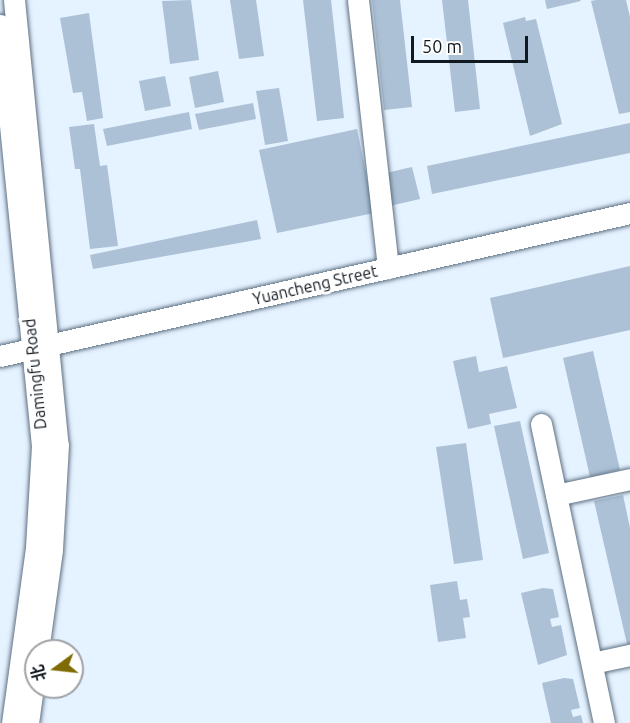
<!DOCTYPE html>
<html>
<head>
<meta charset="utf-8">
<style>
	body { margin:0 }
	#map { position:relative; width:630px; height:723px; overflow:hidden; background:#e5f2ff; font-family:Ubuntu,"Noto Sans SC",sans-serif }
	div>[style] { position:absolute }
	.building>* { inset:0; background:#acc1d5 }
	.roads { filter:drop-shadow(0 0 2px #5c7082) drop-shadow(0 0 2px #5c7082) }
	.minor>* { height:21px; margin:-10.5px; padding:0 10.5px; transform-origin:10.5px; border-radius:10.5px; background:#fff }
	span { translate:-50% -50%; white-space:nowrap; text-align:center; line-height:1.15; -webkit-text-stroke:6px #fff; paint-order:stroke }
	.street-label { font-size:16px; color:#111920 }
	.north { position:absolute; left:24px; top:639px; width:60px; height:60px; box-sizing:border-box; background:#fff; border:2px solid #a0a3a6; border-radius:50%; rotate:255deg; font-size:16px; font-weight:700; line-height:24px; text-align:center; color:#111920 }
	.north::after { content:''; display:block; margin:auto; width:21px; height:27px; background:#7f6b03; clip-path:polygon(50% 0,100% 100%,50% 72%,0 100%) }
	.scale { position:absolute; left:411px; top:36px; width:117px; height:27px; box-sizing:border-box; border:3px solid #111920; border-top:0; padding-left:8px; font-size:18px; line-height:21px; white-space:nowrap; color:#111920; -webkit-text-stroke:4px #fff; paint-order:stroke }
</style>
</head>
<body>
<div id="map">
	<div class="building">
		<i style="clip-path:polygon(191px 0,199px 60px,170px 64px,162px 1px)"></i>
		<i style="clip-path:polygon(230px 0,256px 0,264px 56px,239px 59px)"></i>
		<i style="clip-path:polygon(303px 0,331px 0,344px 118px,317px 121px)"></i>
		<i style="clip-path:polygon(372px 0,400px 0,412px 107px,384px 110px)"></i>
		<i style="clip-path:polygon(442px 0,468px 0,480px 109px,455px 112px)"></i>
		<i style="clip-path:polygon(545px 0,580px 0,581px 1px,547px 9px)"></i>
		<i style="clip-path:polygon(596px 0,626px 0,630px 17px,630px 112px,619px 114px,591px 1px)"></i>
		<i style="clip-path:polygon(89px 13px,103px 118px,87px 121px,82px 92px,73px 93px,60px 18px)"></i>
		<i style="clip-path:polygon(525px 17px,526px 21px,536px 19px,562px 124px,530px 136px,503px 23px)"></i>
		<i style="clip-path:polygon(218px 71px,224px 102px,195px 108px,189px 77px)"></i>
		<i style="clip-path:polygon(165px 76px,171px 106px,145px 111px,139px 81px)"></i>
		<i style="clip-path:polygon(279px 88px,288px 141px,265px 145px,256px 91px)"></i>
		<i style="clip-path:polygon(253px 103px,256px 119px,199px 130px,195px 114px)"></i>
		<i style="clip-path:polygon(189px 112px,192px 129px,107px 146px,103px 129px)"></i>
		<i style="clip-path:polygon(630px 123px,630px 153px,432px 194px,427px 166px)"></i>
		<i style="clip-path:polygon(94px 124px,100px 166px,107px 165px,118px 246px,90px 249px,80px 169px,75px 169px,69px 127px)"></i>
		<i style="clip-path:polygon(357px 129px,374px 213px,277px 233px,259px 150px)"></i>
		<i style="clip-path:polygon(412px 167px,420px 199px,385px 207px,377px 175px)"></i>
		<i style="clip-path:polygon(257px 220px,261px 239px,93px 269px,90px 255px)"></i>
		<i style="clip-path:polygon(630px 266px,630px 330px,503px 358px,490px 298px)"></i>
		<i style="clip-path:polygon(593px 351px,620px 470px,590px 477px,563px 358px)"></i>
		<i style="clip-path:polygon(476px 356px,479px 372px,507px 366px,517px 408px,489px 414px,491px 424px,468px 429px,453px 361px)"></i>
		<i style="clip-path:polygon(520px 421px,549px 553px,523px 559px,494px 426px)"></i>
		<i style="clip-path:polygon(466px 443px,483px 560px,454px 564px,436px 447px)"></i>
		<i style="clip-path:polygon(623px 495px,630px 528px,630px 644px,627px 644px,594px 501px)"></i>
		<i style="clip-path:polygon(457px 581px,460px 600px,467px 599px,470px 617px,463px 618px,466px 638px,438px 642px,430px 585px)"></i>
		<i style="clip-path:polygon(543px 588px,553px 589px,559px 617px,550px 619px,552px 627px,561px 625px,567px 655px,538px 665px,521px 593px)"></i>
		<i style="clip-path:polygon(564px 678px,573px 679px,580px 708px,571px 710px,573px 717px,581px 715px,583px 723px,551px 723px,542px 683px)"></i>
	</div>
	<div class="roads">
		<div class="minor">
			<i style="left:14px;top:0;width:447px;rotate:84.4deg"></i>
			<i style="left:58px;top:445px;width:105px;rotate:93.3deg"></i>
			<i style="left:52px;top:550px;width:102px;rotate:97.9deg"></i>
			<i style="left:358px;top:0;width:270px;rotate:83.6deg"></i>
			<i style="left:0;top:25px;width:423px;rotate:84.3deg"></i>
			<i style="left:42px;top:446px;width:102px;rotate:93.4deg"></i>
			<i style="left:36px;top:548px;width:177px;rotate:97.8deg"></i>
			<i style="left:0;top:356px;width:646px;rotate:-12.79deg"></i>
			<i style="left:541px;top:424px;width:306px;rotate:78.1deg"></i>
			<i style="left:556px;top:495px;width:76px;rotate:-12.2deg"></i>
			<i style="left:592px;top:663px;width:39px;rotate:-12deg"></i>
			<i style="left:28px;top:723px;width:59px;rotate:-82.1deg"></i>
		</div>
	</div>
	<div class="street-label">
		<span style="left:315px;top:285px;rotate:-13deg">Yuancheng Street</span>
		<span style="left:35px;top:374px;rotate:-96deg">Damingfu Road</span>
	</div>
	<div class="north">北</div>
	<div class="scale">50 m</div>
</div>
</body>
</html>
